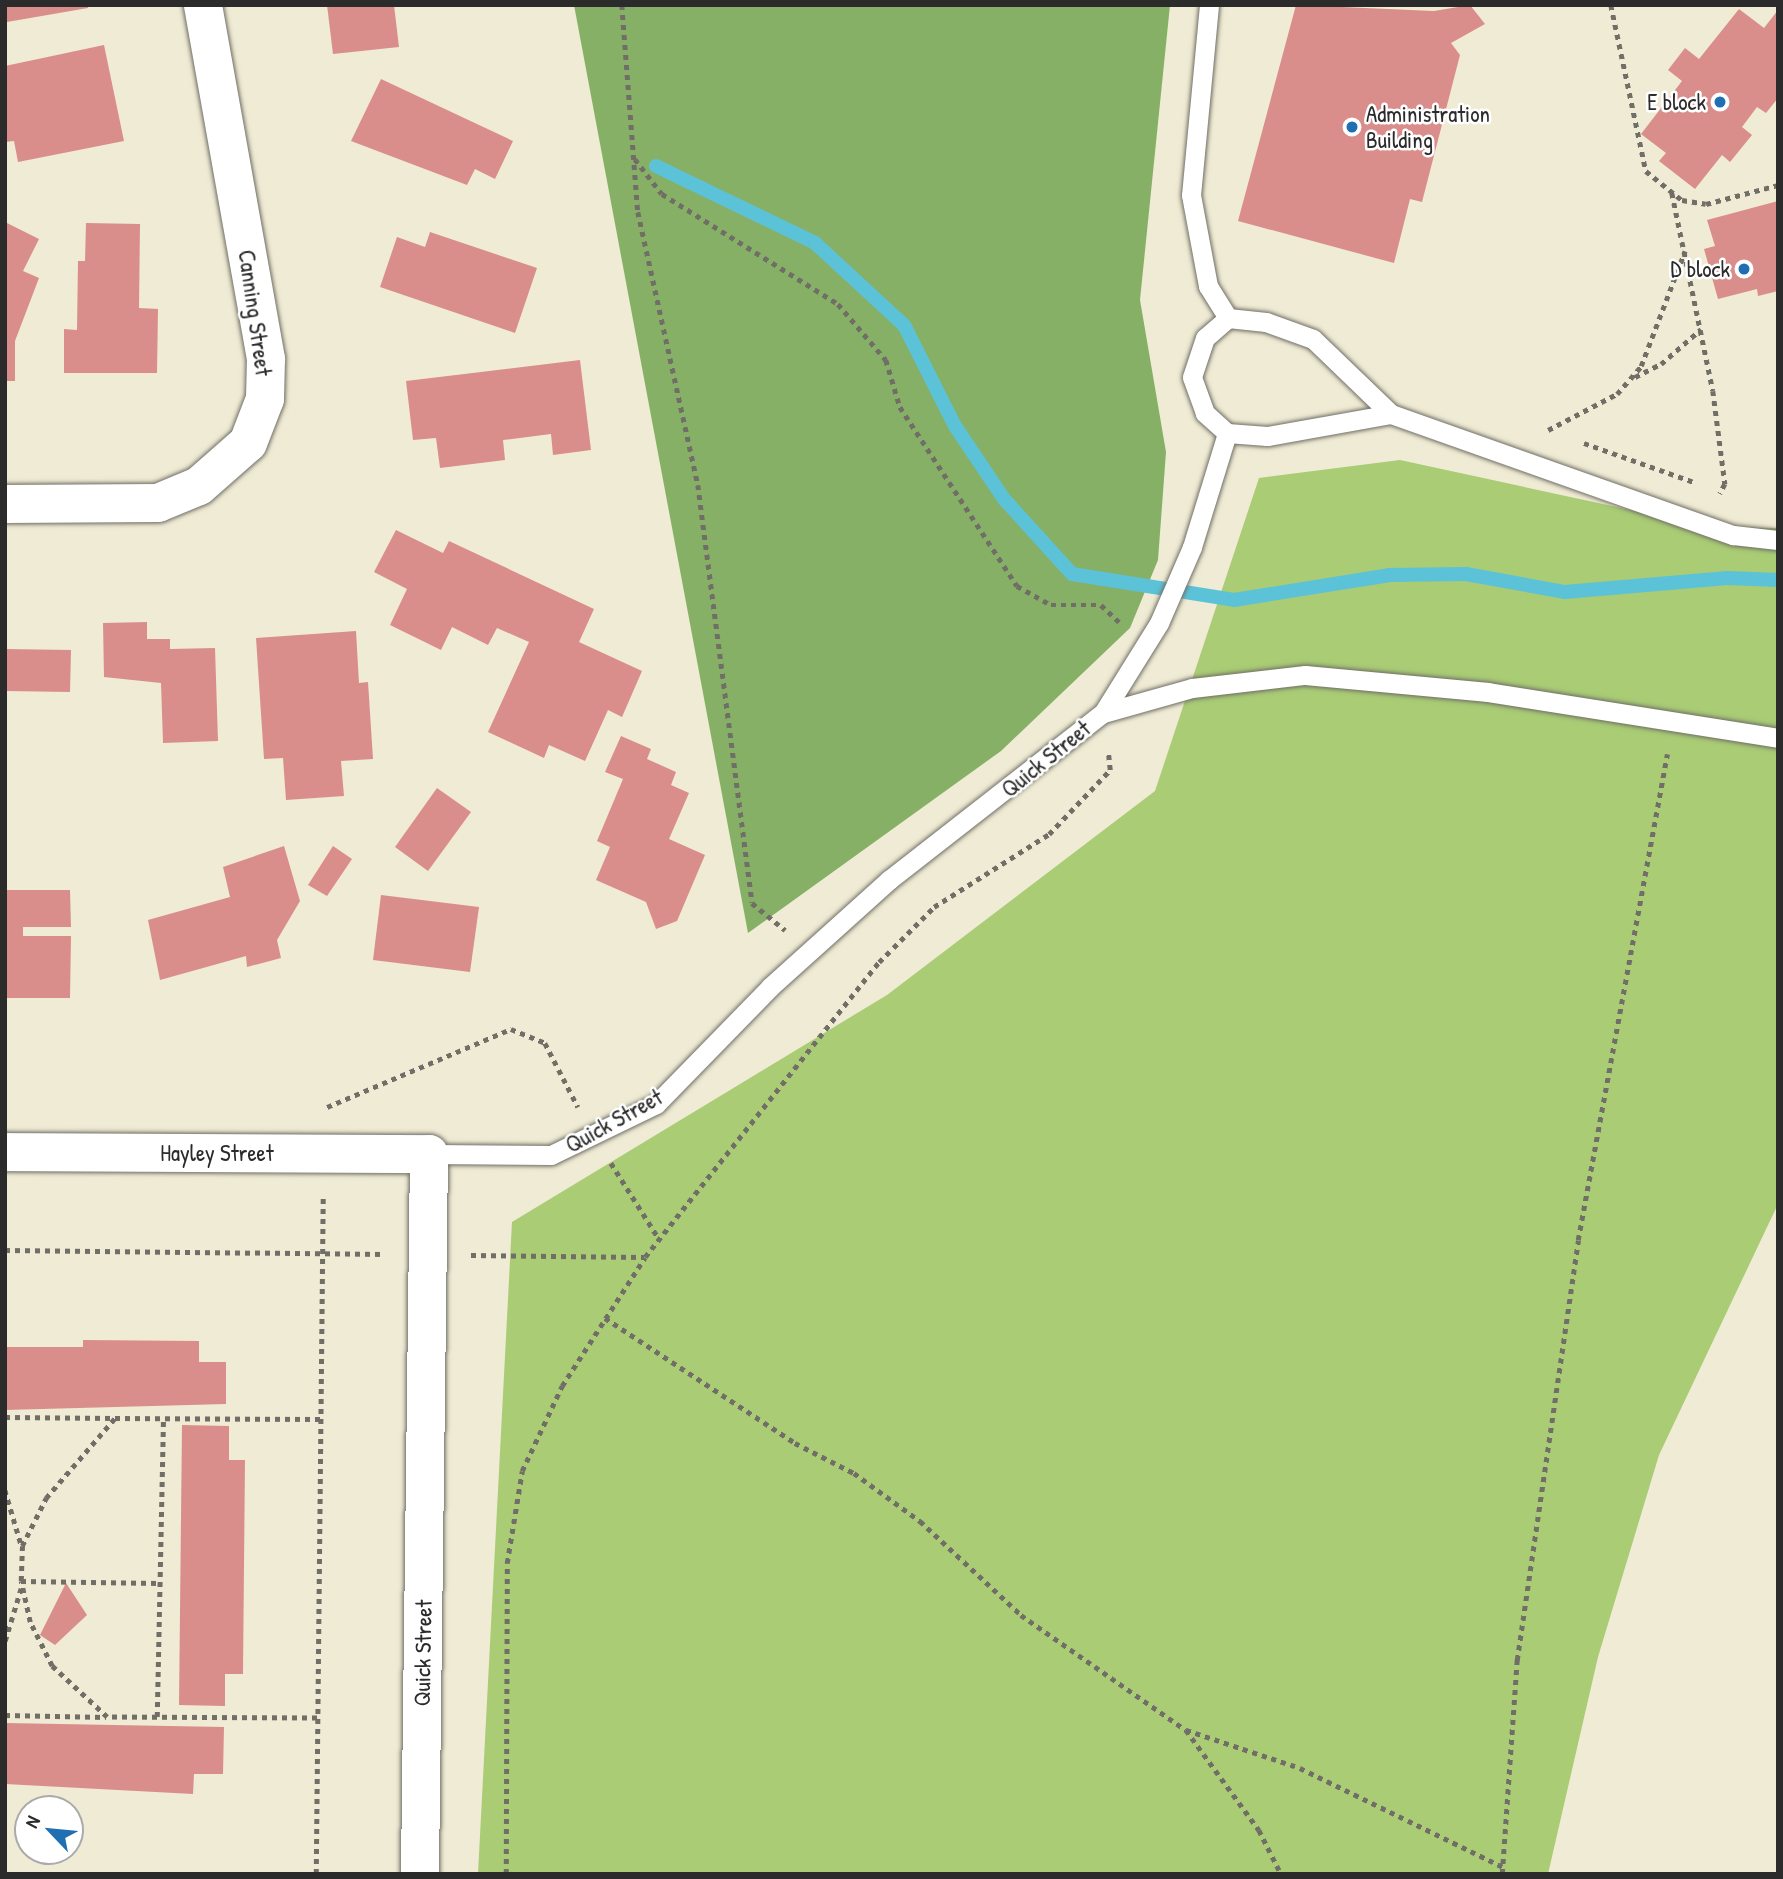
<!DOCTYPE html>
<html>
<head>
<meta charset="utf-8">
<style>
	body { margin:0 }
	#map { position:relative; width:1783px; height:1879px; overflow:hidden; background:#efebd4; font-family:"Patrick Hand",sans-serif }
	div>[style] { position:absolute }
	.green>* { inset:0; background:#a9cc75 }
	.forest>* { inset:0; background:#86b066 }
	.stream>* { height:14px; margin:-7px; padding:0 7px; transform-origin:7px; border-radius:7px; background:#5bc2d8 }
	.building>* { inset:0; background:#da8e8b }
	.path>* { height:4.5px; margin-top:-2.25px; transform-origin:0; background:repeating-linear-gradient(90deg,#706e66 0 5px,transparent 0 10px) }
	.roads { filter:drop-shadow(0 0 2px #706e66) drop-shadow(0 0 2px #706e66) }
	.lane>* { height:19px; margin:-9.5px; padding:0 9.5px; transform-origin:9.5px; border-radius:9.5px; background:#fff }
	.street>* { height:38px; margin:-19px; padding:0 19px; transform-origin:19px; border-radius:19px; background:#fff }
	.dots>* { width:19px; height:19px; translate:-50% -50%; box-sizing:border-box; border:4px solid #fff; border-radius:50% }
	span { translate:-50% -50%; white-space:nowrap; text-align:center; line-height:1.15; -webkit-text-stroke:5px #fff; paint-order:stroke }
	.poi-label { font-size:23px; color:#2b2b2b }
	.right { translate:-100% -50%; text-align:right }
	.left { translate:0 -50%; text-align:left }
	.street-label { font-size:23px; color:#2b2b2b }
	.frame { position:absolute; inset:0; border:7px solid #2b2b2b; pointer-events:none }
	.north { position:absolute; left:14px; top:1795px; width:70px; height:70px; box-sizing:border-box; background:#fff; border:2px solid #aaa; border-radius:50%; rotate:296deg; font-size:19px; font-weight:700; line-height:28px; text-align:center; color:#2b2b2b }
	.north::after { content:''; display:block; margin:auto; width:24px; height:32px; background:#1f6fb2; clip-path:polygon(50% 0,100% 100%,50% 72%,0 100%) }
</style>
</head>
<body>
<div id="map">
	<div class="green">
		<i style="clip-path:polygon(1400px 460px,1709px 527px,1778px 528px,1778px 1204px,1659px 1455px,1598px 1657px,1548px 1874px,478px 1874px,512px 1222px,887px 995px,1155px 791px,1259px 478px)"></i>
	</div>
	<div class="forest">
		<i style="clip-path:polygon(574px 5px,1170px 5px,1140px 300px,1166px 452px,1158px 560px,1130px 628px,1001px 751px,748px 933px)"></i>
	</div>
	<div class="stream">
		<i style="left:656px;top:166px;width:177px;rotate:25.8deg"></i>
		<i style="left:815px;top:243px;width:121px;rotate:42.7deg"></i>
		<i style="left:904px;top:325px;width:113px;rotate:63.2deg"></i>
		<i style="left:955px;top:426px;width:88px;rotate:56.1deg"></i>
		<i style="left:1004px;top:499px;width:101px;rotate:47.8deg"></i>
		<i style="left:1072px;top:574px;width:164px;rotate:9.1deg"></i>
		<i style="left:1234px;top:600px;width:158px;rotate:-9.1deg"></i>
		<i style="left:1390px;top:575px;width:76px;rotate:-0.8deg"></i>
		<i style="left:1466px;top:574px;width:101px;rotate:10.3deg"></i>
		<i style="left:1565px;top:592px;width:163px;rotate:-4.9deg"></i>
		<i style="left:1727px;top:578px;width:51px;rotate:2.2deg"></i>
	</div>
	<div class="building">
		<i style="clip-path:polygon(5px 5px,88px 5px,88px 8px,7px 22px)"></i>
		<i style="clip-path:polygon(327px 5px,394px 5px,399px 47px,333px 54px)"></i>
		<i style="clip-path:polygon(1296px 5px,1434px 11px,1470px 5px,1485px 24px,1451px 43px,1460px 55px,1422px 202px,1410px 199px,1394px 263px,1238px 221px)"></i>
		<i style="clip-path:polygon(1739px 9px,1764px 28px,1778px 10px,1778px 98px,1766px 113px,1757px 107px,1742px 127px,1752px 135px,1730px 162px,1722px 155px,1695px 189px,1659px 161px,1666px 153px,1641px 134px,1682px 81px,1668px 70px,1685px 48px,1699px 59px)"></i>
		<i style="clip-path:polygon(104px 45px,124px 141px,18px 162px,14px 141px,5px 142px,5px 66px)"></i>
		<i style="clip-path:polygon(381px 79px,513px 141px,495px 179px,475px 169px,467px 185px,351px 141px)"></i>
		<i style="clip-path:polygon(1778px 201px,1778px 291px,1758px 296px,1757px 289px,1718px 299px,1704px 249px,1715px 246px,1707px 220px)"></i>
		<i style="clip-path:polygon(5px 222px,39px 239px,23px 271px,39px 278px,15px 341px,15px 381px,5px 381px)"></i>
		<i style="clip-path:polygon(86px 223px,140px 224px,139px 308px,158px 309px,157px 373px,64px 373px,64px 329px,77px 330px,78px 261px,85px 261px)"></i>
		<i style="clip-path:polygon(430px 232px,537px 268px,515px 333px,380px 287px,397px 237px,425px 247px)"></i>
		<i style="clip-path:polygon(580px 360px,591px 450px,553px 455px,551px 434px,503px 440px,505px 460px,440px 468px,436px 438px,413px 440px,406px 381px)"></i>
		<i style="clip-path:polygon(396px 530px,443px 553px,449px 541px,594px 609px,579px 642px,642px 671px,622px 717px,608px 710px,585px 761px,549px 745px,544px 758px,488px 732px,529px 642px,497px 628px,488px 645px,452px 627px,441px 650px,390px 625px,407px 589px,374px 572px)"></i>
		<i style="clip-path:polygon(147px 622px,147px 639px,170px 639px,170px 649px,215px 648px,218px 741px,163px 743px,161px 683px,104px 677px,103px 623px)"></i>
		<i style="clip-path:polygon(356px 631px,359px 683px,368px 682px,373px 759px,341px 761px,344px 796px,286px 800px,283px 758px,264px 759px,256px 638px)"></i>
		<i style="clip-path:polygon(5px 649px,71px 650px,70px 692px,5px 691px)"></i>
		<i style="clip-path:polygon(621px 736px,651px 749px,647px 759px,676px 772px,671px 785px,689px 793px,669px 839px,705px 855px,677px 921px,656px 929px,646px 902px,596px 880px,610px 847px,597px 841px,623px 779px,605px 772px)"></i>
		<i style="clip-path:polygon(437px 788px,471px 812px,428px 871px,395px 847px)"></i>
		<i style="clip-path:polygon(284px 846px,300px 901px,277px 940px,281px 958px,247px 967px,246px 956px,160px 980px,148px 920px,230px 897px,223px 867px)"></i>
		<i style="clip-path:polygon(333px 846px,352px 859px,327px 896px,308px 885px)"></i>
		<i style="clip-path:polygon(5px 890px,70px 890px,71px 927px,23px 927px,23px 936px,71px 936px,70px 998px,5px 998px)"></i>
		<i style="clip-path:polygon(381px 895px,479px 907px,470px 972px,373px 960px)"></i>
		<i style="clip-path:polygon(83px 1340px,199px 1341px,199px 1362px,226px 1362px,226px 1404px,5px 1410px,5px 1347px,83px 1347px)"></i>
		<i style="clip-path:polygon(182px 1425px,229px 1426px,229px 1460px,245px 1460px,243px 1674px,225px 1674px,225px 1706px,179px 1705px)"></i>
		<i style="clip-path:polygon(66px 1583px,87px 1615px,55px 1645px,40px 1635px)"></i>
		<i style="clip-path:polygon(5px 1723px,224px 1727px,223px 1774px,194px 1774px,193px 1794px,5px 1784px)"></i>
	</div>
	<div class="path">
		<i style="left:622px;top:5px;width:208px;rotate:85.6deg"></i>
		<i style="left:638px;top:212px;width:280px;rotate:77.6deg"></i>
		<i style="left:698px;top:485px;width:421px;rotate:82.6deg"></i>
		<i style="left:752px;top:903px;width:43px;rotate:39.3deg"></i>
		<i style="left:1611px;top:5px;width:170px;rotate:78.1deg"></i>
		<i style="left:1646px;top:171px;width:46px;rotate:38.9deg"></i>
		<i style="left:1682px;top:200px;width:24px;rotate:9deg"></i>
		<i style="left:1706px;top:204px;width:74px;rotate:-14.8deg"></i>
		<i style="left:635px;top:159px;width:44px;rotate:52.4deg"></i>
		<i style="left:662px;top:194px;width:208px;rotate:32deg"></i>
		<i style="left:838px;top:304px;width:74px;rotate:49.4deg"></i>
		<i style="left:886px;top:360px;width:49px;rotate:73.4deg"></i>
		<i style="left:900px;top:407px;width:214px;rotate:56.8deg"></i>
		<i style="left:1017px;top:586px;width:39px;rotate:29deg"></i>
		<i style="left:1051px;top:605px;width:50px"></i>
		<i style="left:1101px;top:605px;width:25px;rotate:43deg"></i>
		<i style="left:1672px;top:193px;width:202px;rotate:78.3deg"></i>
		<i style="left:1713px;top:391px;width:94px;rotate:82.6deg"></i>
		<i style="left:1725px;top:484px;width:11px;rotate:117deg"></i>
		<i style="left:1635px;top:377px;width:29px;rotate:-27deg"></i>
		<i style="left:1661px;top:364px;width:53px;rotate:-41.2deg"></i>
		<i style="left:1548px;top:430px;width:78px;rotate:-27.6deg"></i>
		<i style="left:1617px;top:394px;width:37px;rotate:-49deg"></i>
		<i style="left:1641px;top:366px;width:123px;rotate:-69.1deg"></i>
		<i style="left:1584px;top:443px;width:117px;rotate:19.5deg"></i>
		<i style="left:327px;top:1107px;width:200px;rotate:-23deg"></i>
		<i style="left:511px;top:1029px;width:37px;rotate:22deg"></i>
		<i style="left:545px;top:1043px;width:72px;rotate:62.7deg"></i>
		<i style="left:611px;top:1163px;width:90px;rotate:57.7deg"></i>
		<i style="left:5px;top:1250px;width:380px;rotate:0.6deg"></i>
		<i style="left:471px;top:1255px;width:173px;rotate:0.7deg"></i>
		<i style="left:605px;top:1318px;width:227px;rotate:33.3deg"></i>
		<i style="left:795px;top:1443px;width:66px;rotate:27deg"></i>
		<i style="left:854px;top:1473px;width:82px;rotate:36deg"></i>
		<i style="left:920px;top:1521px;width:138px;rotate:42.9deg"></i>
		<i style="left:1021px;top:1615px;width:201px;rotate:34.9deg"></i>
		<i style="left:1186px;top:1730px;width:124px;rotate:53.9deg"></i>
		<i style="left:1259px;top:1830px;width:49px;rotate:63.4deg"></i>
		<i style="left:5px;top:1417px;width:110px;rotate:0.5deg"></i>
		<i style="left:5px;top:1490px;width:56px;rotate:73.5deg"></i>
		<i style="left:21px;top:1581px;width:138px;rotate:0.8deg"></i>
		<i style="left:5px;top:1641px;width:55px;rotate:-73.2deg"></i>
		<i style="left:5px;top:1715px;width:101px;rotate:1.1deg"></i>
		<i style="left:157px;top:1717px;width:298px;rotate:-88.8deg"></i>
		<i style="left:317px;top:1718px;width:210px;rotate:-179.7deg"></i>
		<i style="left:107px;top:1717px;width:75px;rotate:-137.2deg"></i>
		<i style="left:52px;top:1666px;width:49px;rotate:-116.6deg"></i>
		<i style="left:30px;top:1622px;width:42px;rotate:-102.4deg"></i>
		<i style="left:21px;top:1581px;width:35px;rotate:-88deg"></i>
		<i style="left:22px;top:1546px;width:54px;rotate:-63.4deg"></i>
		<i style="left:46px;top:1498px;width:106px;rotate:-49.2deg"></i>
		<i style="left:115px;top:1418px;width:205px;rotate:0.3deg"></i>
		<i style="left:1186px;top:1730px;width:120px;rotate:18.4deg"></i>
		<i style="left:1300px;top:1768px;width:226px;rotate:26deg"></i>
		<i style="left:316px;top:1874px;width:677px;rotate:-89.41deg"></i>
		<i style="left:506px;top:1874px;width:311px;rotate:-89.8deg"></i>
		<i style="left:507px;top:1563px;width:93px;rotate:-80.7deg"></i>
		<i style="left:522px;top:1471px;width:94px;rotate:-64.8deg"></i>
		<i style="left:562px;top:1386px;width:153px;rotate:-57.2deg"></i>
		<i style="left:645px;top:1257px;width:377px;rotate:-51.6deg"></i>
		<i style="left:879px;top:962px;width:78px;rotate:-45deg"></i>
		<i style="left:934px;top:907px;width:136px;rotate:-32.4deg"></i>
		<i style="left:1049px;top:834px;width:88px;rotate:-46.4deg"></i>
		<i style="left:1110px;top:770px;width:19px;rotate:-96deg"></i>
		<i style="left:1502px;top:1874px;width:215px;rotate:-86deg"></i>
		<i style="left:1517px;top:1660px;width:424px;rotate:-81.7deg"></i>
		<i style="left:1578px;top:1240px;width:494px;rotate:-79.6deg"></i>
	</div>
	<div class="roads">
		<div class="lane">
			<i style="left:1209px;top:5px;width:191px;rotate:95.4deg"></i>
			<i style="left:1191px;top:195px;width:93px;rotate:79.4deg"></i>
			<i style="left:1208px;top:286px;width:38px;rotate:58deg"></i>
			<i style="left:1228px;top:318px;width:38px;rotate:6deg"></i>
			<i style="left:1266px;top:322px;width:50px;rotate:19.9deg"></i>
			<i style="left:1313px;top:339px;width:108px;rotate:43.9deg"></i>
			<i style="left:1391px;top:414px;width:126px;rotate:169.9deg"></i>
			<i style="left:1267px;top:436px;width:40px;rotate:-175.7deg"></i>
			<i style="left:1227px;top:433px;width:30px;rotate:-138deg"></i>
			<i style="left:1205px;top:413px;width:38px;rotate:-110deg"></i>
			<i style="left:1192px;top:377px;width:41px;rotate:-71.6deg"></i>
			<i style="left:1205px;top:338px;width:30px;rotate:-41deg"></i>
			<i style="left:1391px;top:414px;width:363px;rotate:19.5deg"></i>
			<i style="left:1733px;top:535px;width:45px;rotate:6.3deg"></i>
			<i style="left:1103px;top:713px;width:92px;rotate:-15.7deg"></i>
			<i style="left:1192px;top:688px;width:114px;rotate:-6.6deg"></i>
			<i style="left:1305px;top:675px;width:184px;rotate:5.3deg"></i>
			<i style="left:1488px;top:692px;width:294px;rotate:9deg"></i>
			<i style="left:429px;top:1154px;width:122px;rotate:0.5deg"></i>
			<i style="left:551px;top:1155px;width:117px;rotate:-25.9deg"></i>
			<i style="left:656px;top:1104px;width:163px;rotate:-45.7deg"></i>
			<i style="left:770px;top:987px;width:160px;rotate:-42deg"></i>
			<i style="left:889px;top:880px;width:271px;rotate:-38deg"></i>
			<i style="left:1103px;top:713px;width:106px;rotate:-58.1deg"></i>
			<i style="left:1159px;top:623px;width:83px;rotate:-66.5deg"></i>
			<i style="left:1192px;top:547px;width:119px;rotate:-72.9deg"></i>
		</div>
		<div class="street">
			<i style="left:5px;top:504px;width:153px;rotate:-0.4deg"></i>
			<i style="left:158px;top:503px;width:44px;rotate:-22.5deg"></i>
			<i style="left:199px;top:486px;width:65px;rotate:-41.3deg"></i>
			<i style="left:248px;top:443px;width:47px;rotate:-68.9deg"></i>
			<i style="left:265px;top:399px;width:40px;rotate:-88.6deg"></i>
			<i style="left:266px;top:359px;width:360px;rotate:-100.1deg"></i>
			<i style="left:5px;top:1152px;width:424px;rotate:0.3deg"></i>
			<i style="left:429px;top:1154px;width:720px;rotate:90.72deg"></i>
		</div>
	</div>
	<div class="dots">
		<i style="left:1720px;top:102px;background:#1f6fb2"></i>
		<i style="left:1352px;top:127px;background:#1f6fb2"></i>
		<i style="left:1744px;top:269px;background:#1f6fb2"></i>
	</div>
	<div class="poi-label">
		<span class="right" style="left:1706px;top:102px">E block</span>
		<span class="left" style="left:1366px;top:127px">Administration<br>Building</span>
		<span class="right" style="left:1730px;top:269px">D block</span>
	</div>
	<div class="street-label">
		<span style="left:255px;top:313px;rotate:82deg">Canning Street</span>
		<span style="left:1046px;top:759px;rotate:-39deg">Quick Street</span>
		<span style="left:614px;top:1121px;rotate:-29deg">Quick Street</span>
		<span style="left:217px;top:1153px">Hayley Street</span>
		<span style="left:423px;top:1653px;rotate:-89deg">Quick Street</span>
	</div>
	<div class="frame"></div>
	<div class="north">N</div>
</div>
</body>
</html>
